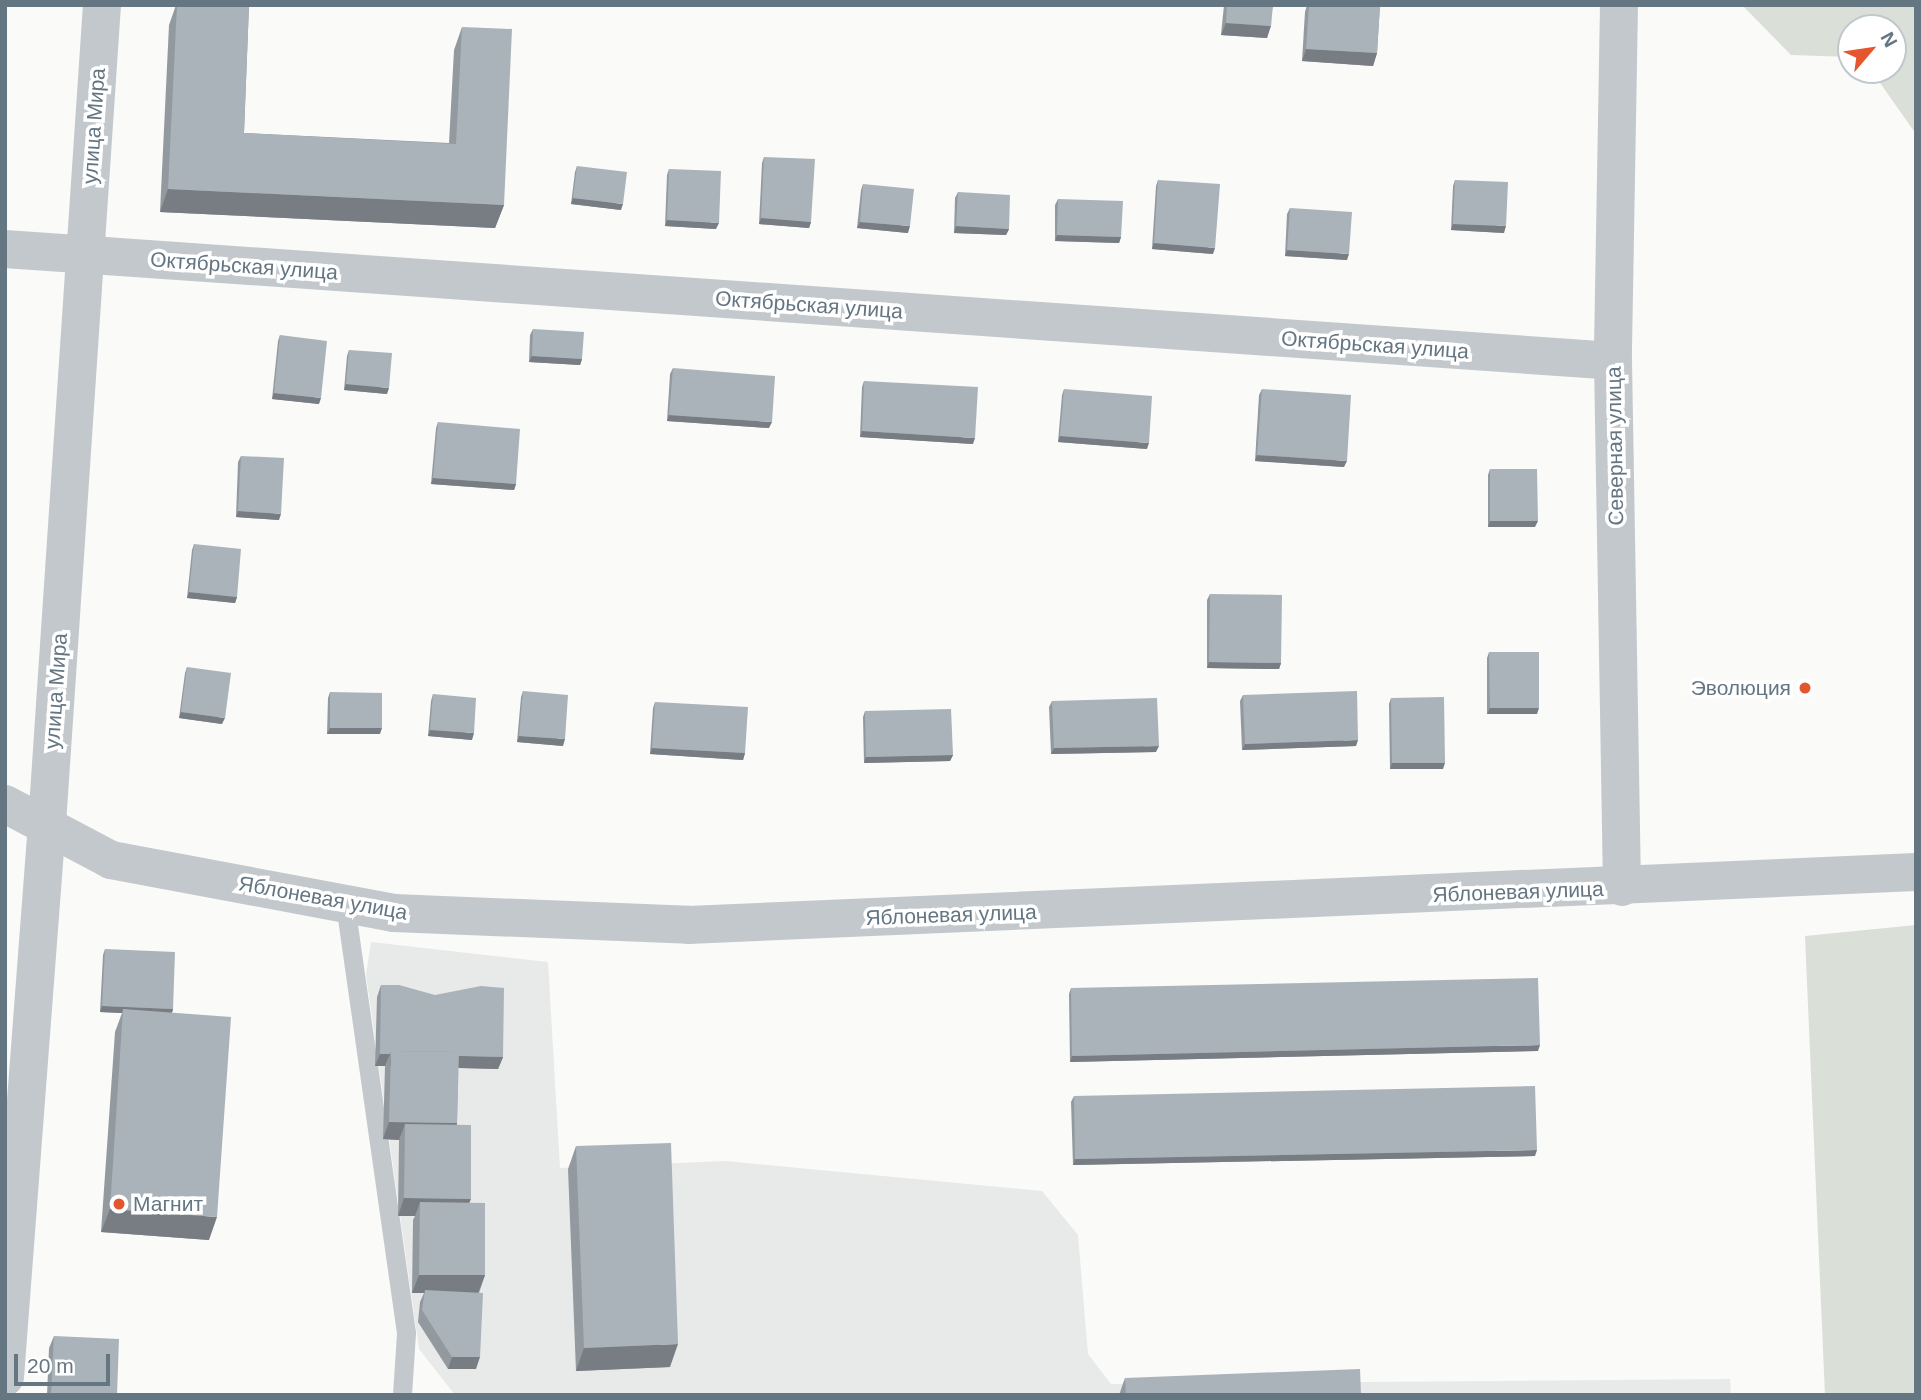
<!DOCTYPE html>
<html>
<head>
<meta charset="utf-8">
<style>
	body { margin:0 }
	#map { position:relative; width:1921px; height:1400px; overflow:hidden; background:#fafaf8; font-family:Arial,sans-serif }
	div>[style] { position:absolute }
	.built>* { inset:0; background:#e8e9e9 }
	.green>* { inset:0; background:#dadfd7 }
	.service>* { height:19px; margin:-9.5px; padding:0 9.5px; transform-origin:9.5px; border-radius:9.5px; background:#c3c8cc }
	.minor>* { height:38px; margin:-19px; padding:0 19px; transform-origin:19px; border-radius:19px; background:#c3c8cc }
	.tertiary>* { height:38px; margin:-19px; padding:0 19px; transform-origin:19px; border-radius:19px; background:#c3c8cc }
	.wall>* { inset:0; background:#929a9f }
	.shaded-wall>* { inset:0; background:#777d82 }
	.building>* { inset:0; background:#aab3b9 }
	.dots>* { width:19px; height:19px; translate:-50% -50%; box-sizing:border-box; border:4px solid #fff; border-radius:50% }
	span { translate:-50% -50%; white-space:nowrap; text-align:center; line-height:1.15; -webkit-text-stroke:7px #fff; paint-order:stroke }
	.street-label { font-size:21px; color:#657683 }
	.poi-label { font-size:21px; color:#657683 }
	.right { translate:-100% -50%; text-align:right }
	.left { translate:0 -50%; text-align:left }
	.frame { position:absolute; inset:0; border:7px solid #657683; pointer-events:none }
	.north { position:absolute; left:1837px; top:14px; width:70px; height:70px; box-sizing:border-box; background:#fff; border:2px solid #c1c8cd; border-radius:50%; rotate:61deg; font-size:19px; font-weight:700; line-height:28px; text-align:center; color:#657683 }
	.north::after { content:''; display:block; margin:auto; width:24px; height:32px; background:#e4572e; clip-path:polygon(50% 0,100% 100%,50% 72%,0 100%) }
	.scale { position:absolute; left:14px; top:1354px; width:96px; height:32px; box-sizing:border-box; border:4px solid #657683; border-top:0; padding-left:9px; font-size:21px; line-height:24px; white-space:nowrap; color:#657683; -webkit-text-stroke:5px #fff; paint-order:stroke }
</style>
</head>
<body>
<div id="map">
	<div class="built">
		<i style="clip-path:polygon(371px 942px,548px 962px,560px 1168px,725px 1161px,1042px 1191px,1078px 1235px,1088px 1354px,1111px 1384px,1730px 1379px,1731px 1395px,455px 1395px,419px 1349px,366px 975px)"></i>
	</div>
	<div class="green">
		<i style="clip-path:polygon(1742px 5px,1916px 5px,1916px 134px,1871px 70px,1893px 70px,1893px 28px,1851px 28px,1851px 57px,1791px 55px)"></i>
		<i style="clip-path:polygon(1916px 925px,1916px 1395px,1825px 1395px,1805px 936px)"></i>
	</div>
	<div class="service">
		<i style="left:345px;top:904px;width:433px;rotate:81.9deg"></i>
		<i style="left:406px;top:1333px;width:62px;rotate:93.7deg"></i>
	</div>
	<div class="minor">
		<i style="left:1619px;top:5px;width:356px;rotate:91deg"></i>
		<i style="left:1613px;top:361px;width:526px;rotate:89.02deg"></i>
		<i style="left:5px;top:249px;width:1612px;rotate:3.98deg"></i>
		<i style="left:5px;top:1377px;width:555px;rotate:-85.66deg"></i>
	</div>
	<div class="tertiary">
		<i style="left:5px;top:804px;width:120px;rotate:27.8deg"></i>
		<i style="left:111px;top:860px;width:288px;rotate:10.6deg"></i>
		<i style="left:394px;top:913px;width:294px;rotate:2.3deg"></i>
		<i style="left:688px;top:925px;width:1229px;rotate:-2.47deg"></i>
		<i style="left:47px;top:824px;width:821px;rotate:-86.16deg"></i>
	</div>
	<div class="wall">
		<i style="clip-path:polygon(176px 5px,249px 5px,244px 133px,449px 143px,454px 50px,462px 27px,504px 205px,495px 228px,160px 212px,169px 25px)"></i>
		<i style="clip-path:polygon(1224px 5px,1273px 5px,1267px 38px,1221px 35px)"></i>
		<i style="clip-path:polygon(1307px 5px,1380px 5px,1377px 53px,1373px 66px,1302px 61px,1305px 12px)"></i>
		<i style="clip-path:polygon(764px 157px,811px 222px,809px 228px,759px 224px,762px 163px)"></i>
		<i style="clip-path:polygon(577px 166px,621px 210px,571px 204px,575px 172px)"></i>
		<i style="clip-path:polygon(669px 169px,716px 229px,665px 226px,667px 175px)"></i>
		<i style="clip-path:polygon(1158px 180px,1213px 254px,1152px 249px,1156px 186px)"></i>
		<i style="clip-path:polygon(1455px 180px,1504px 233px,1451px 230px,1453px 186px)"></i>
		<i style="clip-path:polygon(863px 184px,908px 233px,857px 228px,861px 190px)"></i>
		<i style="clip-path:polygon(958px 192px,1009px 229px,1006px 235px,954px 233px,955px 198px)"></i>
		<i style="clip-path:polygon(1058px 199px,1121px 237px,1119px 243px,1055px 241px,1055px 205px)"></i>
		<i style="clip-path:polygon(1290px 208px,1347px 260px,1285px 256px,1287px 214px)"></i>
		<i style="clip-path:polygon(533px 329px,582px 359px,580px 365px,529px 362px,530px 335px)"></i>
		<i style="clip-path:polygon(280px 335px,319px 404px,272px 399px,278px 341px)"></i>
		<i style="clip-path:polygon(349px 350px,387px 394px,344px 390px,347px 356px)"></i>
		<i style="clip-path:polygon(673px 368px,769px 428px,667px 421px,670px 374px)"></i>
		<i style="clip-path:polygon(864px 381px,973px 444px,860px 437px,862px 387px)"></i>
		<i style="clip-path:polygon(1064px 389px,1147px 449px,1058px 442px,1062px 395px)"></i>
		<i style="clip-path:polygon(1262px 389px,1344px 467px,1255px 461px,1259px 395px)"></i>
		<i style="clip-path:polygon(438px 422px,516px 484px,514px 490px,431px 484px,436px 428px)"></i>
		<i style="clip-path:polygon(241px 456px,279px 520px,236px 517px,238px 462px)"></i>
		<i style="clip-path:polygon(1490px 469px,1535px 527px,1488px 527px,1488px 475px)"></i>
		<i style="clip-path:polygon(194px 544px,237px 597px,235px 603px,187px 598px,192px 550px)"></i>
		<i style="clip-path:polygon(1210px 594px,1281px 663px,1279px 669px,1207px 668px,1207px 600px)"></i>
		<i style="clip-path:polygon(1489px 652px,1537px 714px,1487px 714px,1487px 658px)"></i>
		<i style="clip-path:polygon(187px 667px,222px 724px,179px 718px,185px 673px)"></i>
		<i style="clip-path:polygon(523px 691px,563px 746px,517px 742px,521px 697px)"></i>
		<i style="clip-path:polygon(330px 692px,380px 734px,327px 734px,328px 698px)"></i>
		<i style="clip-path:polygon(433px 694px,472px 740px,428px 736px,431px 701px)"></i>
		<i style="clip-path:polygon(1243px 695px,1356px 746px,1242px 750px,1240px 701px)"></i>
		<i style="clip-path:polygon(1391px 698px,1443px 769px,1390px 769px,1389px 704px)"></i>
		<i style="clip-path:polygon(1052px 701px,1156px 752px,1051px 754px,1049px 707px)"></i>
		<i style="clip-path:polygon(655px 702px,745px 753px,743px 760px,650px 754px,653px 708px)"></i>
		<i style="clip-path:polygon(865px 711px,953px 755px,950px 761px,864px 763px,863px 717px)"></i>
		<i style="clip-path:polygon(105px 949px,173px 1009px,172px 1013px,209px 1240px,101px 1232px,115px 1032px,122px 1013px,100px 1012px,103px 955px)"></i>
		<i style="clip-path:polygon(381px 985px,503px 1057px,498px 1069px,458px 1068px,457px 1124px,469px 1203px,485px 1275px,479px 1293px,476px 1369px,448px 1369px,418px 1322px,420px 1302px,424px 1293px,412px 1293px,413px 1220px,415px 1216px,398px 1216px,399px 1140px,383px 1139px,385px 1066px,375px 1066px,377px 997px)"></i>
		<i style="clip-path:polygon(1071px 988px,1538px 1051px,1070px 1062px,1069px 994px)"></i>
		<i style="clip-path:polygon(1074px 1096px,1535px 1156px,1073px 1165px,1071px 1102px)"></i>
		<i style="clip-path:polygon(576px 1146px,670px 1367px,576px 1371px,568px 1169px)"></i>
		<i style="clip-path:polygon(54px 1336px,117px 1395px,47px 1395px,49px 1348px)"></i>
		<i style="clip-path:polygon(1125px 1378px,1361px 1395px,1119px 1395px)"></i>
	</div>
	<div class="shaded-wall">
		<i style="clip-path:polygon(1226px 23px,1271px 26px,1267px 38px,1221px 35px)"></i>
		<i style="clip-path:polygon(1306px 49px,1377px 53px,1373px 66px,1302px 61px)"></i>
		<i style="clip-path:polygon(168px 189px,504px 205px,495px 228px,160px 212px)"></i>
		<i style="clip-path:polygon(573px 198px,623px 204px,621px 210px,571px 204px)"></i>
		<i style="clip-path:polygon(761px 218px,811px 222px,809px 228px,759px 224px)"></i>
		<i style="clip-path:polygon(667px 220px,719px 223px,716px 229px,665px 226px)"></i>
		<i style="clip-path:polygon(860px 222px,910px 226px,908px 233px,857px 228px)"></i>
		<i style="clip-path:polygon(1453px 224px,1506px 226px,1504px 233px,1451px 230px)"></i>
		<i style="clip-path:polygon(956px 226px,1009px 229px,1006px 235px,954px 233px)"></i>
		<i style="clip-path:polygon(1057px 235px,1121px 237px,1119px 243px,1055px 241px)"></i>
		<i style="clip-path:polygon(1154px 243px,1215px 248px,1213px 254px,1152px 249px)"></i>
		<i style="clip-path:polygon(1287px 250px,1349px 254px,1347px 260px,1285px 256px)"></i>
		<i style="clip-path:polygon(532px 356px,582px 359px,580px 365px,529px 362px)"></i>
		<i style="clip-path:polygon(346px 384px,389px 388px,387px 394px,344px 390px)"></i>
		<i style="clip-path:polygon(274px 393px,321px 398px,319px 404px,272px 399px)"></i>
		<i style="clip-path:polygon(669px 415px,772px 422px,769px 428px,667px 421px)"></i>
		<i style="clip-path:polygon(862px 431px,975px 438px,973px 444px,860px 437px)"></i>
		<i style="clip-path:polygon(1060px 436px,1149px 443px,1147px 449px,1058px 442px)"></i>
		<i style="clip-path:polygon(1257px 455px,1347px 461px,1344px 467px,1255px 461px)"></i>
		<i style="clip-path:polygon(433px 478px,516px 484px,514px 490px,431px 484px)"></i>
		<i style="clip-path:polygon(238px 511px,281px 514px,279px 520px,236px 517px)"></i>
		<i style="clip-path:polygon(1490px 521px,1538px 521px,1535px 527px,1488px 527px)"></i>
		<i style="clip-path:polygon(189px 592px,237px 597px,235px 603px,187px 598px)"></i>
		<i style="clip-path:polygon(1209px 662px,1281px 663px,1279px 669px,1207px 668px)"></i>
		<i style="clip-path:polygon(1490px 708px,1539px 708px,1537px 714px,1487px 714px)"></i>
		<i style="clip-path:polygon(181px 712px,225px 718px,222px 724px,179px 718px)"></i>
		<i style="clip-path:polygon(330px 728px,382px 728px,380px 734px,327px 734px)"></i>
		<i style="clip-path:polygon(430px 730px,474px 733px,472px 740px,428px 736px)"></i>
		<i style="clip-path:polygon(519px 736px,565px 739px,563px 746px,517px 742px)"></i>
		<i style="clip-path:polygon(1358px 740px,1356px 746px,1242px 750px,1245px 744px)"></i>
		<i style="clip-path:polygon(1159px 746px,1156px 752px,1051px 754px,1054px 748px)"></i>
		<i style="clip-path:polygon(652px 748px,745px 753px,743px 760px,650px 754px)"></i>
		<i style="clip-path:polygon(953px 755px,950px 761px,864px 763px,866px 757px)"></i>
		<i style="clip-path:polygon(1392px 763px,1445px 763px,1443px 769px,1390px 769px)"></i>
		<i style="clip-path:polygon(102px 1006px,173px 1009px,171px 1015px,123px 1009px,122px 1013px,100px 1012px)"></i>
		<i style="clip-path:polygon(1540px 1045px,1538px 1051px,1070px 1062px,1072px 1056px)"></i>
		<i style="clip-path:polygon(380px 1054px,390px 1054px,385px 1066px,375px 1066px)"></i>
		<i style="clip-path:polygon(391px 1054px,503px 1057px,498px 1069px,390px 1066px)"></i>
		<i style="clip-path:polygon(389px 1122px,457px 1123px,451px 1141px,405px 1124px,399px 1140px,383px 1139px)"></i>
		<i style="clip-path:polygon(1537px 1150px,1535px 1156px,1073px 1165px,1075px 1159px)"></i>
		<i style="clip-path:polygon(404px 1198px,471px 1199px,464px 1216px,420px 1202px,415px 1216px,398px 1216px)"></i>
		<i style="clip-path:polygon(110px 1209px,217px 1217px,209px 1240px,101px 1232px)"></i>
		<i style="clip-path:polygon(419px 1275px,485px 1275px,478px 1293px,412px 1293px)"></i>
		<i style="clip-path:polygon(678px 1344px,670px 1367px,576px 1371px,584px 1348px)"></i>
		<i style="clip-path:polygon(452px 1357px,480px 1357px,476px 1369px,448px 1369px)"></i>
	</div>
	<div class="building">
		<i style="clip-path:polygon(177px 5px,249px 5px,244px 133px,456px 144px,462px 27px,512px 29px,504px 205px,168px 189px)"></i>
		<i style="clip-path:polygon(1227px 5px,1273px 5px,1271px 26px,1226px 23px)"></i>
		<i style="clip-path:polygon(1309px 5px,1380px 5px,1377px 53px,1306px 49px)"></i>
		<i style="clip-path:polygon(764px 157px,815px 159px,811px 222px,761px 218px)"></i>
		<i style="clip-path:polygon(577px 166px,627px 172px,623px 204px,573px 198px)"></i>
		<i style="clip-path:polygon(669px 169px,721px 171px,719px 223px,667px 220px)"></i>
		<i style="clip-path:polygon(1158px 180px,1220px 184px,1215px 248px,1154px 243px)"></i>
		<i style="clip-path:polygon(1455px 180px,1508px 182px,1506px 226px,1453px 224px)"></i>
		<i style="clip-path:polygon(863px 184px,914px 189px,910px 226px,860px 222px)"></i>
		<i style="clip-path:polygon(958px 192px,1010px 195px,1009px 229px,956px 226px)"></i>
		<i style="clip-path:polygon(1058px 199px,1123px 201px,1121px 237px,1057px 235px)"></i>
		<i style="clip-path:polygon(1290px 208px,1352px 212px,1349px 254px,1287px 250px)"></i>
		<i style="clip-path:polygon(533px 329px,584px 332px,582px 359px,532px 356px)"></i>
		<i style="clip-path:polygon(280px 335px,327px 341px,321px 398px,274px 393px)"></i>
		<i style="clip-path:polygon(349px 350px,392px 353px,389px 388px,346px 384px)"></i>
		<i style="clip-path:polygon(673px 368px,775px 376px,772px 422px,669px 415px)"></i>
		<i style="clip-path:polygon(864px 381px,978px 387px,975px 438px,862px 431px)"></i>
		<i style="clip-path:polygon(1064px 389px,1152px 396px,1149px 443px,1060px 436px)"></i>
		<i style="clip-path:polygon(1262px 389px,1351px 395px,1347px 461px,1257px 455px)"></i>
		<i style="clip-path:polygon(438px 422px,520px 429px,516px 484px,433px 478px)"></i>
		<i style="clip-path:polygon(241px 456px,284px 458px,281px 514px,238px 511px)"></i>
		<i style="clip-path:polygon(1490px 469px,1537px 469px,1538px 521px,1490px 521px)"></i>
		<i style="clip-path:polygon(194px 544px,241px 549px,237px 597px,189px 592px)"></i>
		<i style="clip-path:polygon(1210px 594px,1282px 595px,1281px 663px,1209px 662px)"></i>
		<i style="clip-path:polygon(1489px 652px,1539px 652px,1539px 708px,1490px 708px)"></i>
		<i style="clip-path:polygon(187px 667px,231px 673px,225px 718px,181px 712px)"></i>
		<i style="clip-path:polygon(523px 691px,568px 695px,565px 739px,519px 736px)"></i>
		<i style="clip-path:polygon(1357px 691px,1358px 740px,1245px 744px,1243px 695px)"></i>
		<i style="clip-path:polygon(330px 692px,382px 693px,382px 728px,330px 728px)"></i>
		<i style="clip-path:polygon(433px 694px,476px 698px,474px 733px,430px 730px)"></i>
		<i style="clip-path:polygon(1444px 697px,1445px 763px,1392px 763px,1391px 698px)"></i>
		<i style="clip-path:polygon(1157px 698px,1159px 746px,1054px 748px,1052px 701px)"></i>
		<i style="clip-path:polygon(655px 702px,748px 707px,745px 753px,652px 748px)"></i>
		<i style="clip-path:polygon(951px 709px,953px 755px,866px 757px,865px 711px)"></i>
		<i style="clip-path:polygon(105px 949px,175px 952px,173px 1009px,102px 1006px)"></i>
		<i style="clip-path:polygon(1538px 978px,1540px 1045px,1072px 1056px,1071px 988px)"></i>
		<i style="clip-path:polygon(381px 985px,399px 985px,435px 995px,481px 986px,504px 988px,503px 1057px,459px 1056px,459px 1052px,391px 1051px,390px 1054px,380px 1054px)"></i>
		<i style="clip-path:polygon(123px 1009px,231px 1017px,217px 1217px,110px 1209px)"></i>
		<i style="clip-path:polygon(391px 1051px,459px 1052px,457px 1123px,389px 1122px)"></i>
		<i style="clip-path:polygon(1535px 1086px,1537px 1150px,1075px 1159px,1074px 1096px)"></i>
		<i style="clip-path:polygon(405px 1124px,471px 1125px,471px 1199px,404px 1198px)"></i>
		<i style="clip-path:polygon(671px 1143px,678px 1344px,584px 1348px,576px 1146px)"></i>
		<i style="clip-path:polygon(420px 1202px,485px 1203px,485px 1275px,419px 1275px)"></i>
		<i style="clip-path:polygon(425px 1290px,483px 1293px,480px 1357px,452px 1357px,422px 1310px)"></i>
		<i style="clip-path:polygon(54px 1336px,119px 1339px,117px 1395px,51px 1395px)"></i>
		<i style="clip-path:polygon(1360px 1369px,1361px 1395px,1126px 1395px,1125px 1378px)"></i>
	</div>
	<div class="dots">
		<i style="left:1805px;top:688px;background:#e4572e"></i>
		<i style="left:119px;top:1204px;background:#e4572e"></i>
	</div>
	<div class="street-label">
		<span style="left:94px;top:126px;rotate:-86deg">улица Мира</span>
		<span style="left:244px;top:266px;rotate:4deg">Октябрьская улица</span>
		<span style="left:809px;top:305px;rotate:4deg">Октябрьская улица</span>
		<span style="left:1375px;top:345px;rotate:4deg">Октябрьская улица</span>
		<span style="left:1615px;top:446px;rotate:-91deg">Северная улица</span>
		<span style="left:56px;top:691px;rotate:-86deg">улица Мира</span>
		<span style="left:1518px;top:892px;rotate:-2deg">Яблоневая улица</span>
		<span style="left:323px;top:898px;rotate:10deg">Яблоневая улица</span>
		<span style="left:951px;top:915px;rotate:-2deg">Яблоневая улица</span>
	</div>
	<div class="poi-label">
		<span class="right" style="left:1791px;top:688px">Эволюция</span>
		<span class="left" style="left:133px;top:1204px">Магнит</span>
	</div>
	<div class="frame"></div>
	<div class="north">N</div>
	<div class="scale">20 m</div>
</div>
</body>
</html>
